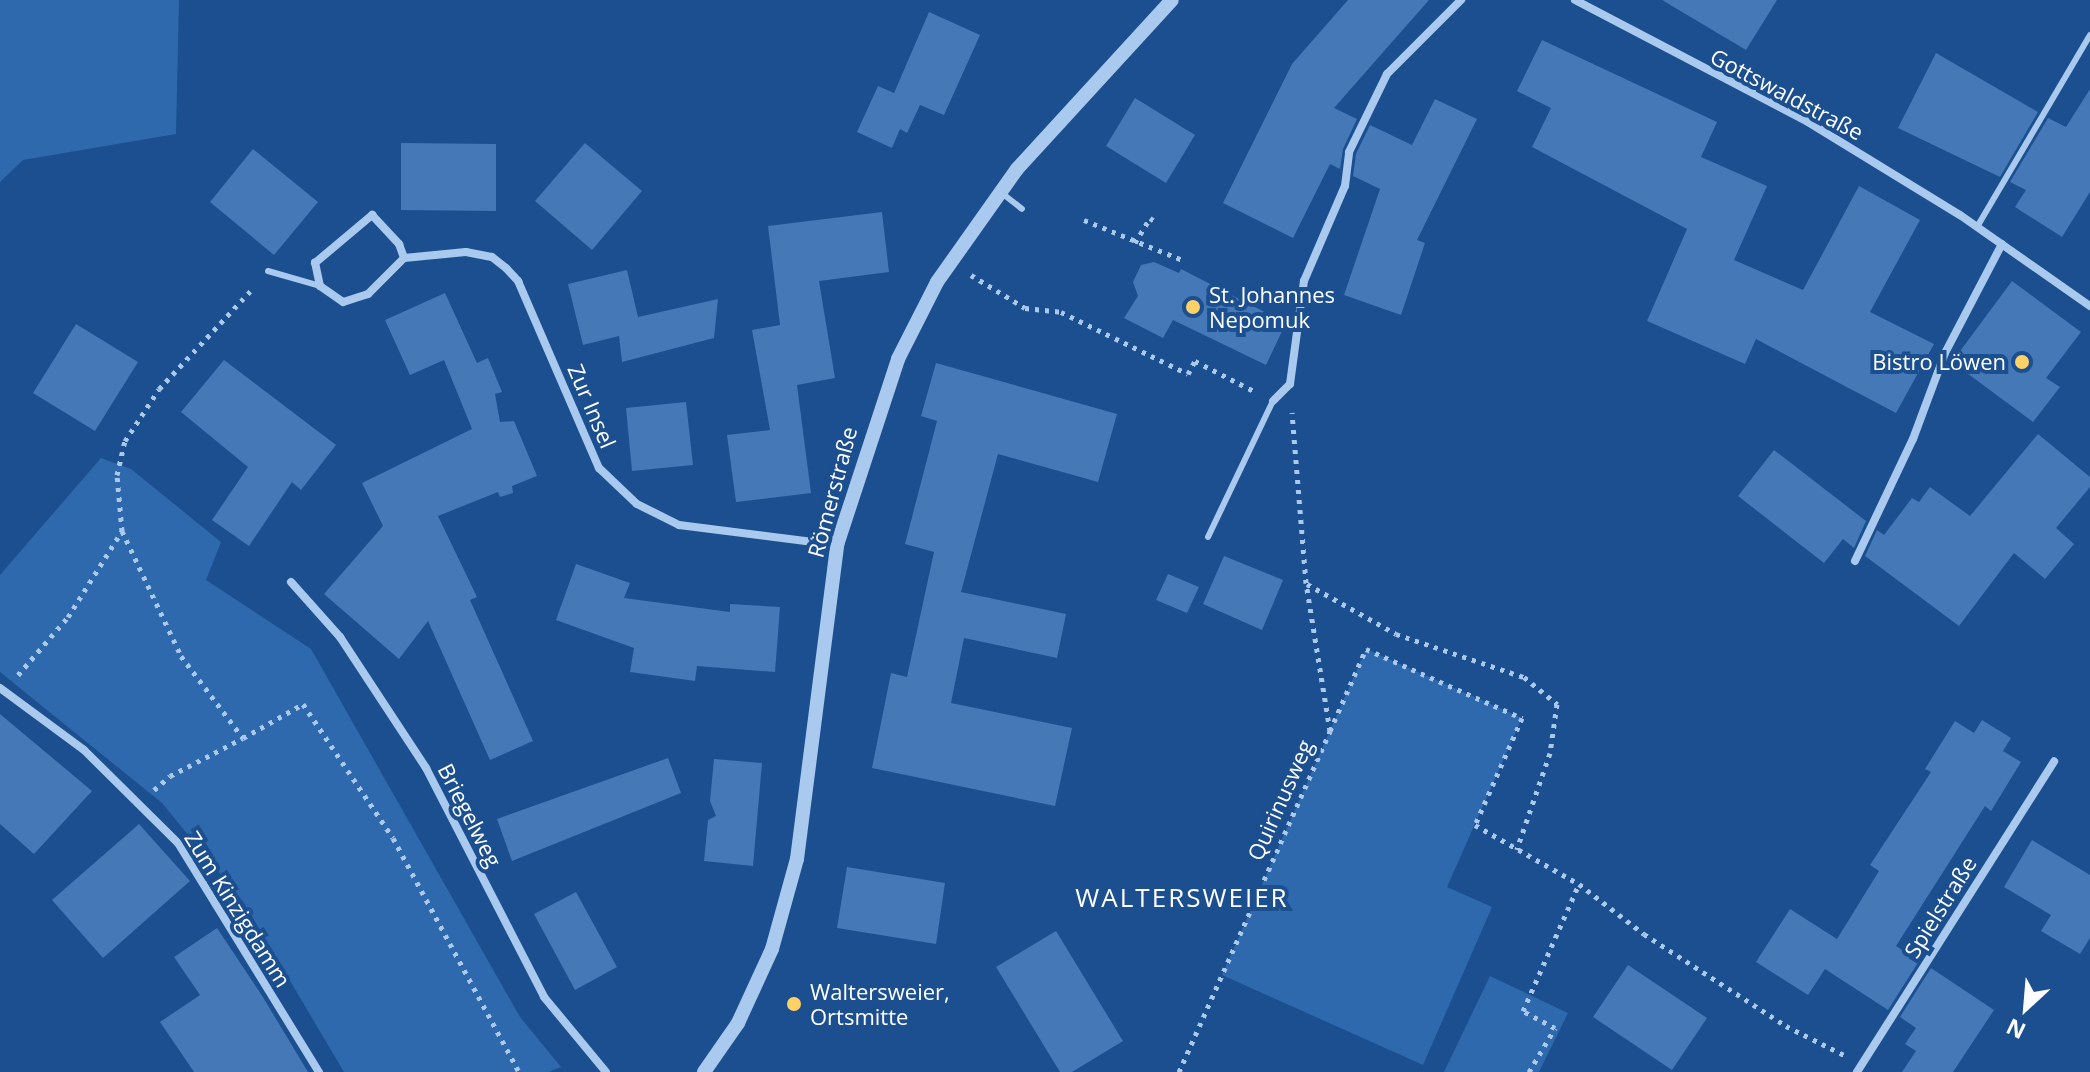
<!DOCTYPE html>
<html>
<head>
<meta charset="utf-8">
<style>
	body { margin:0 }
	#map { position:relative; width:2090px; height:1072px; overflow:hidden; background:#1b4f8f; font-family:"Open Sans",sans-serif }
	div>[style] { position:absolute }
	.green>* { inset:0; background:#2e69ad }
	.building>* { inset:0; background:#4478b7 }
	.path>* { height:5px; margin-top:-2.5px; transform-origin:0; background:repeating-linear-gradient(90deg,#a9c9ee 0 4px,transparent 0 10px) }
	.service>* { height:6px; margin:-3px; padding:0 3px; transform-origin:3px; border-radius:3px; background:#a9c9ee }
	.minor>* { height:8px; margin:-4px; padding:0 4px; transform-origin:4px; border-radius:4px; background:#a9c9ee }
	.tertiary>* { height:14px; margin:-7px; padding:0 7px; transform-origin:7px; border-radius:7px; background:#a9c9ee }
	.dots>* { width:22px; height:22px; translate:-50% -50%; box-sizing:border-box; border:4px solid #1b4f8f; border-radius:50% }
	span { translate:-50% -50%; white-space:nowrap; text-align:center; line-height:1.15; -webkit-text-stroke:8px #1b4f8f; paint-order:stroke }
	.street-label { font-size:22px; color:#fff }
	.poi-label { font-size:22px; color:#fff }
	.left { translate:0 -50%; text-align:left }
	.right { translate:-100% -50%; text-align:right }
	.quarter-label { font-size:26px; color:#fff; letter-spacing:2px }
	.north { position:absolute; left:1986px; top:968px; width:80px; height:80px; -webkit-text-stroke:6px #1b4f8f; paint-order:stroke; rotate:206deg; font-size:22px; font-weight:700; line-height:32px; text-align:center; color:#fff }
	.north::after { content:''; display:block; margin:auto; width:28px; height:36px; background:#fff; clip-path:polygon(50% 0,100% 100%,50% 72%,0 100%) }
</style>
</head>
<body>
<div id="map">
	<div class="green">
		<i style="clip-path:polygon(0 0,179px 0,176px 134px,23px 160px,0 182px)"></i>
		<i style="clip-path:polygon(101px 458px,131px 469px,221px 542px,206px 580px,311px 649px,520px 1017px,561px 1067px,549px 1072px,344px 1072px,244px 903px,162px 803px,0 672px,0 575px)"></i>
		<i style="clip-path:polygon(1366px 649px,1522px 718px,1447px 887px,1492px 907px,1423px 1065px,1222px 975px)"></i>
		<i style="clip-path:polygon(1490px 976px,1568px 1013px,1539px 1072px,1444px 1072px)"></i>
	</div>
	<div class="building">
		<i style="clip-path:polygon(1348px 0,1429px 0,1334px 108px,1357px 119px,1343px 149px,1340px 169px,1330px 164px,1293px 238px,1223px 203px,1292px 64px)"></i>
		<i style="clip-path:polygon(1662px 0,1777px 0,1746px 50px)"></i>
		<i style="clip-path:polygon(929px 12px,980px 35px,944px 115px,920px 105px,907px 133px,900px 129px,892px 148px,857px 132px,878px 86px,894px 93px)"></i>
		<i style="clip-path:polygon(1542px 40px,1717px 122px,1701px 157px,1767px 186px,1734px 260px,1803px 290px,1859px 186px,1920px 220px,1870px 312px,1934px 344px,1896px 413px,1756px 339px,1745px 364px,1647px 321px,1687px 229px,1532px 147px,1551px 108px,1517px 91px)"></i>
		<i style="clip-path:polygon(1936px 53px,2038px 112px,2000px 177px,1898px 128px)"></i>
		<i style="clip-path:polygon(2090px 89px,2090px 192px,2062px 237px,2015px 207px,2026px 190px,2010px 182px,2048px 118px,2066px 127px)"></i>
		<i style="clip-path:polygon(1135px 98px,1195px 135px,1166px 183px,1106px 146px)"></i>
		<i style="clip-path:polygon(1435px 99px,1477px 119px,1417px 240px,1425px 243px,1401px 315px,1344px 295px,1380px 189px,1353px 176px,1356px 154px,1370px 125px,1412px 145px)"></i>
		<i style="clip-path:polygon(401px 143px,496px 144px,496px 211px,401px 210px)"></i>
		<i style="clip-path:polygon(585px 143px,642px 191px,592px 250px,535px 201px)"></i>
		<i style="clip-path:polygon(253px 149px,318px 202px,274px 255px,210px 202px)"></i>
		<i style="clip-path:polygon(882px 212px,889px 272px,819px 281px,835px 378px,797px 385px,811px 493px,736px 502px,727px 435px,770px 430px,752px 330px,780px 325px,768px 226px)"></i>
		<i style="clip-path:polygon(1154px 262px,1179px 273px,1181px 269px,1286px 323px,1266px 365px,1173px 320px,1163px 338px,1124px 318px,1138px 296px,1133px 282px,1141px 265px)"></i>
		<i style="clip-path:polygon(627px 270px,638px 317px,718px 299px,714px 338px,622px 362px,619px 336px,583px 345px,568px 284px)"></i>
		<i style="clip-path:polygon(2012px 281px,2081px 332px,2046px 378px,2060px 387px,2033px 422px,1952px 362px)"></i>
		<i style="clip-path:polygon(445px 293px,477px 363px,488px 358px,502px 392px,495px 394px,500px 422px,514px 421px,537px 476px,512px 486px,513px 493px,500px 497px,498px 492px,438px 516px,477px 597px,470px 600px,533px 741px,490px 760px,428px 621px,399px 659px,324px 594px,383px 526px,362px 483px,472px 429px,444px 360px,410px 375px,385px 320px)"></i>
		<i style="clip-path:polygon(76px 324px,138px 362px,95px 431px,33px 393px)"></i>
		<i style="clip-path:polygon(224px 360px,336px 445px,301px 490px,292px 482px,249px 546px,212px 520px,248px 467px,181px 412px)"></i>
		<i style="clip-path:polygon(936px 363px,1117px 414px,1098px 482px,998px 454px,961px 592px,1066px 614px,1057px 658px,964px 638px,951px 703px,1072px 728px,1055px 806px,872px 768px,891px 673px,907px 677px,934px 552px,905px 544px,937px 421px,921px 416px)"></i>
		<i style="clip-path:polygon(686px 402px,693px 465px,632px 471px,626px 408px)"></i>
		<i style="clip-path:polygon(2038px 434px,2090px 477px,2090px 487px,2056px 528px,2074px 544px,2045px 579px,2014px 553px,1959px 626px,1865px 556px,1877px 530px,1884px 535px,1912px 498px,1919px 502px,1930px 487px,1970px 516px)"></i>
		<i style="clip-path:polygon(1774px 450px,1866px 521px,1854px 548px,1843px 539px,1824px 563px,1738px 496px)"></i>
		<i style="clip-path:polygon(1224px 556px,1283px 580px,1262px 630px,1203px 604px)"></i>
		<i style="clip-path:polygon(576px 564px,630px 583px,624px 598px,730px 612px,730px 604px,780px 607px,775px 672px,697px 666px,695px 681px,630px 672px,634px 648px,556px 620px)"></i>
		<i style="clip-path:polygon(1168px 574px,1199px 587px,1187px 613px,1156px 600px)"></i>
		<i style="clip-path:polygon(0 714px,92px 791px,34px 854px,0 824px)"></i>
		<i style="clip-path:polygon(1982px 720px,2011px 738px,2003px 751px,2021px 762px,1991px 811px,1985px 806px,1896px 946px,1919px 961px,1888px 1010px,1825px 969px,1808px 995px,1756px 962px,1790px 909px,1837px 939px,1879px 871px,1870px 865px,1931px 772px,1925px 769px,1955px 721px,1974px 733px)"></i>
		<i style="clip-path:polygon(668px 758px,681px 793px,512px 861px,497px 819px)"></i>
		<i style="clip-path:polygon(714px 759px,762px 763px,753px 866px,704px 861px,708px 820px,716px 816px,710px 801px)"></i>
		<i style="clip-path:polygon(139px 824px,190px 881px,103px 958px,52px 900px)"></i>
		<i style="clip-path:polygon(2032px 840px,2090px 875px,2090px 938px,2080px 954px,2041px 931px,2051px 915px,2004px 887px)"></i>
		<i style="clip-path:polygon(847px 867px,945px 883px,936px 944px,837px 928px)"></i>
		<i style="clip-path:polygon(576px 892px,617px 967px,575px 990px,534px 914px)"></i>
		<i style="clip-path:polygon(217px 928px,261px 994px,308px 1072px,194px 1072px,160px 1022px,200px 995px,174px 957px)"></i>
		<i style="clip-path:polygon(1056px 931px,1123px 1041px,1072px 1072px,1060px 1072px,996px 967px)"></i>
		<i style="clip-path:polygon(1628px 965px,1707px 1018px,1672px 1070px,1593px 1017px)"></i>
		<i style="clip-path:polygon(1931px 968px,1994px 1010px,1953px 1072px,1902px 1072px,1916px 1051px,1905px 1044px,1916px 1028px,1900px 1017px)"></i>
	</div>
	<div class="path">
		<i style="left:1084px;top:220px;width:109px;rotate:22.1deg"></i>
		<i style="left:1135px;top:243px;width:29px;rotate:-59deg"></i>
		<i style="left:1150px;top:218px;width:7px;rotate:34deg"></i>
		<i style="left:971px;top:275px;width:63px;rotate:31.4deg"></i>
		<i style="left:1025px;top:308px;width:36px;rotate:6deg"></i>
		<i style="left:1061px;top:312px;width:141px;rotate:26deg"></i>
		<i style="left:1188px;top:374px;width:15px;rotate:-62deg"></i>
		<i style="left:1195px;top:361px;width:66px;rotate:27deg"></i>
		<i style="left:122px;top:531px;width:138px;rotate:64.7deg"></i>
		<i style="left:181px;top:656px;width:103px;rotate:52.9deg"></i>
		<i style="left:243px;top:738px;width:69px;rotate:-29.5deg"></i>
		<i style="left:303px;top:704px;width:161px;rotate:56.1deg"></i>
		<i style="left:393px;top:838px;width:266px;rotate:61.7deg"></i>
		<i style="left:1307px;top:584px;width:102px;rotate:29.3deg"></i>
		<i style="left:1396px;top:634px;width:135px;rotate:18.6deg"></i>
		<i style="left:1524px;top:677px;width:43px;rotate:39.3deg"></i>
		<i style="left:1557px;top:704px;width:49px;rotate:98.1deg"></i>
		<i style="left:1550px;top:753px;width:102px;rotate:109deg"></i>
		<i style="left:18px;top:675px;width:77px;rotate:-49.2deg"></i>
		<i style="left:68px;top:617px;width:102px;rotate:-57.9deg"></i>
		<i style="left:122px;top:531px;width:56px;rotate:-95.1deg"></i>
		<i style="left:117px;top:475px;width:35px;rotate:-77deg"></i>
		<i style="left:125px;top:441px;width:62px;rotate:-56.8deg"></i>
		<i style="left:159px;top:389px;width:139px;rotate:-47deg"></i>
		<i style="left:1330px;top:731px;width:90px;rotate:-66.3deg"></i>
		<i style="left:1366px;top:649px;width:171px;rotate:23.9deg"></i>
		<i style="left:1522px;top:718px;width:117px;rotate:113.7deg"></i>
		<i style="left:1475px;top:825px;width:120px;rotate:29.6deg"></i>
		<i style="left:1579px;top:884px;width:82px;rotate:37.6deg"></i>
		<i style="left:1644px;top:934px;width:169px;rotate:32.9deg"></i>
		<i style="left:1786px;top:1026px;width:65px;rotate:26.6deg"></i>
		<i style="left:154px;top:790px;width:21px;rotate:-41deg"></i>
		<i style="left:170px;top:776px;width:82px;rotate:-27.5deg"></i>
		<i style="left:1179px;top:1072px;width:373px;rotate:-66.1deg"></i>
		<i style="left:1330px;top:731px;width:150px;rotate:-99.2deg"></i>
		<i style="left:1306px;top:583px;width:171px;rotate:-94.7deg"></i>
		<i style="left:1529px;top:1072px;width:51px;rotate:-59.4deg"></i>
		<i style="left:1555px;top:1028px;width:36px;rotate:-152deg"></i>
		<i style="left:1523px;top:1011px;width:139px;rotate:-66.2deg"></i>
	</div>
	<div class="service">
		<i style="left:1003px;top:194px;width:24px;rotate:38deg"></i>
		<i style="left:1977px;top:227px;width:223px;rotate:-59.5deg"></i>
		<i style="left:268px;top:271px;width:54px;rotate:16.1deg"></i>
		<i style="left:1208px;top:537px;width:151px;rotate:-64.5deg"></i>
	</div>
	<div class="minor">
		<i style="left:1575px;top:0;width:263px;rotate:27.6deg"></i>
		<i style="left:1808px;top:122px;width:178px;rotate:31.5deg"></i>
		<i style="left:1960px;top:215px;width:159px;rotate:35deg"></i>
		<i style="left:372px;top:215px;width:40px;rotate:47deg"></i>
		<i style="left:399px;top:244px;width:15px;rotate:70deg"></i>
		<i style="left:404px;top:258px;width:51px;rotate:135deg"></i>
		<i style="left:368px;top:294px;width:26px;rotate:162deg"></i>
		<i style="left:343px;top:302px;width:28px;rotate:-145deg"></i>
		<i style="left:320px;top:286px;width:24px;rotate:-102deg"></i>
		<i style="left:315px;top:263px;width:75px;rotate:-40.1deg"></i>
		<i style="left:404px;top:258px;width:62px;rotate:-5.5deg"></i>
		<i style="left:466px;top:252px;width:26px;rotate:11deg"></i>
		<i style="left:492px;top:257px;width:18px;rotate:38deg"></i>
		<i style="left:506px;top:268px;width:18px;rotate:47deg"></i>
		<i style="left:518px;top:281px;width:204px;rotate:66.6deg"></i>
		<i style="left:599px;top:468px;width:52px;rotate:43.5deg"></i>
		<i style="left:637px;top:504px;width:47px;rotate:26.6deg"></i>
		<i style="left:679px;top:525px;width:159px;rotate:7.2deg"></i>
		<i style="left:1273px;top:401px;width:24px;rotate:-45deg"></i>
		<i style="left:1290px;top:384px;width:104px;rotate:-82.3deg"></i>
		<i style="left:1304px;top:281px;width:103px;rotate:-66.7deg"></i>
		<i style="left:1345px;top:186px;width:34px;rotate:-83deg"></i>
		<i style="left:1349px;top:152px;width:87px;rotate:-64deg"></i>
		<i style="left:1387px;top:74px;width:105px;rotate:-45deg"></i>
		<i style="left:1855px;top:561px;width:135px;rotate:-64.6deg"></i>
		<i style="left:1913px;top:439px;width:92px;rotate:-69.6deg"></i>
		<i style="left:1945px;top:353px;width:123px;rotate:-62.4deg"></i>
		<i style="left:291px;top:582px;width:74px;rotate:48.3deg"></i>
		<i style="left:340px;top:637px;width:157px;rotate:56.7deg"></i>
		<i style="left:426px;top:768px;width:258px;rotate:62.7deg"></i>
		<i style="left:544px;top:997px;width:97px;rotate:50.4deg"></i>
		<i style="left:0;top:688px;width:104px;rotate:36.4deg"></i>
		<i style="left:84px;top:750px;width:132px;rotate:44.7deg"></i>
		<i style="left:178px;top:843px;width:269px;rotate:58.4deg"></i>
		<i style="left:1857px;top:1072px;width:368px;rotate:-57.6deg"></i>
	</div>
	<div class="tertiary">
		<i style="left:704px;top:1072px;width:60px;rotate:-55.2deg"></i>
		<i style="left:738px;top:1023px;width:81px;rotate:-65.3deg"></i>
		<i style="left:772px;top:949px;width:93px;rotate:-74.5deg"></i>
		<i style="left:797px;top:859px;width:317px;rotate:-82.7deg"></i>
		<i style="left:837px;top:545px;width:196px;rotate:-71.8deg"></i>
		<i style="left:898px;top:359px;width:86px;rotate:-63.1deg"></i>
		<i style="left:937px;top:282px;width:138px;rotate:-54.7deg"></i>
		<i style="left:1017px;top:169px;width:229px;rotate:-47.5deg"></i>
	</div>
	<div class="dots">
		<i style="left:1193px;top:307px;background:#ffd166"></i>
		<i style="left:2022px;top:362px;background:#ffd166"></i>
		<i style="left:794px;top:1004px;background:#ffd166"></i>
	</div>
	<div class="street-label">
		<span style="left:1787px;top:94px;rotate:28deg">Gottswaldstraße</span>
		<span style="left:592px;top:406px;rotate:67deg">Zur Insel</span>
		<span style="left:832px;top:492px;rotate:-75deg">Römerstraße</span>
		<span style="left:1280px;top:800px;rotate:-66deg">Quirinusweg</span>
		<span style="left:470px;top:815px;rotate:63deg">Briegelweg</span>
		<span style="left:1940px;top:907px;rotate:-58deg">Spielstraße</span>
		<span style="left:238px;top:909px;rotate:58deg">Zum Kinzigdamm</span>
	</div>
	<div class="poi-label">
		<span class="left" style="left:1209px;top:307px">St. Johannes<br>Nepomuk</span>
		<span class="right" style="left:2006px;top:362px">Bistro Löwen</span>
		<span class="left" style="left:810px;top:1004px">Waltersweier,<br>Ortsmitte</span>
	</div>
	<div class="quarter-label">
		<span style="left:1182px;top:898px">WALTERSWEIER</span>
	</div>
	<div class="north">N</div>
</div>
</body>
</html>
